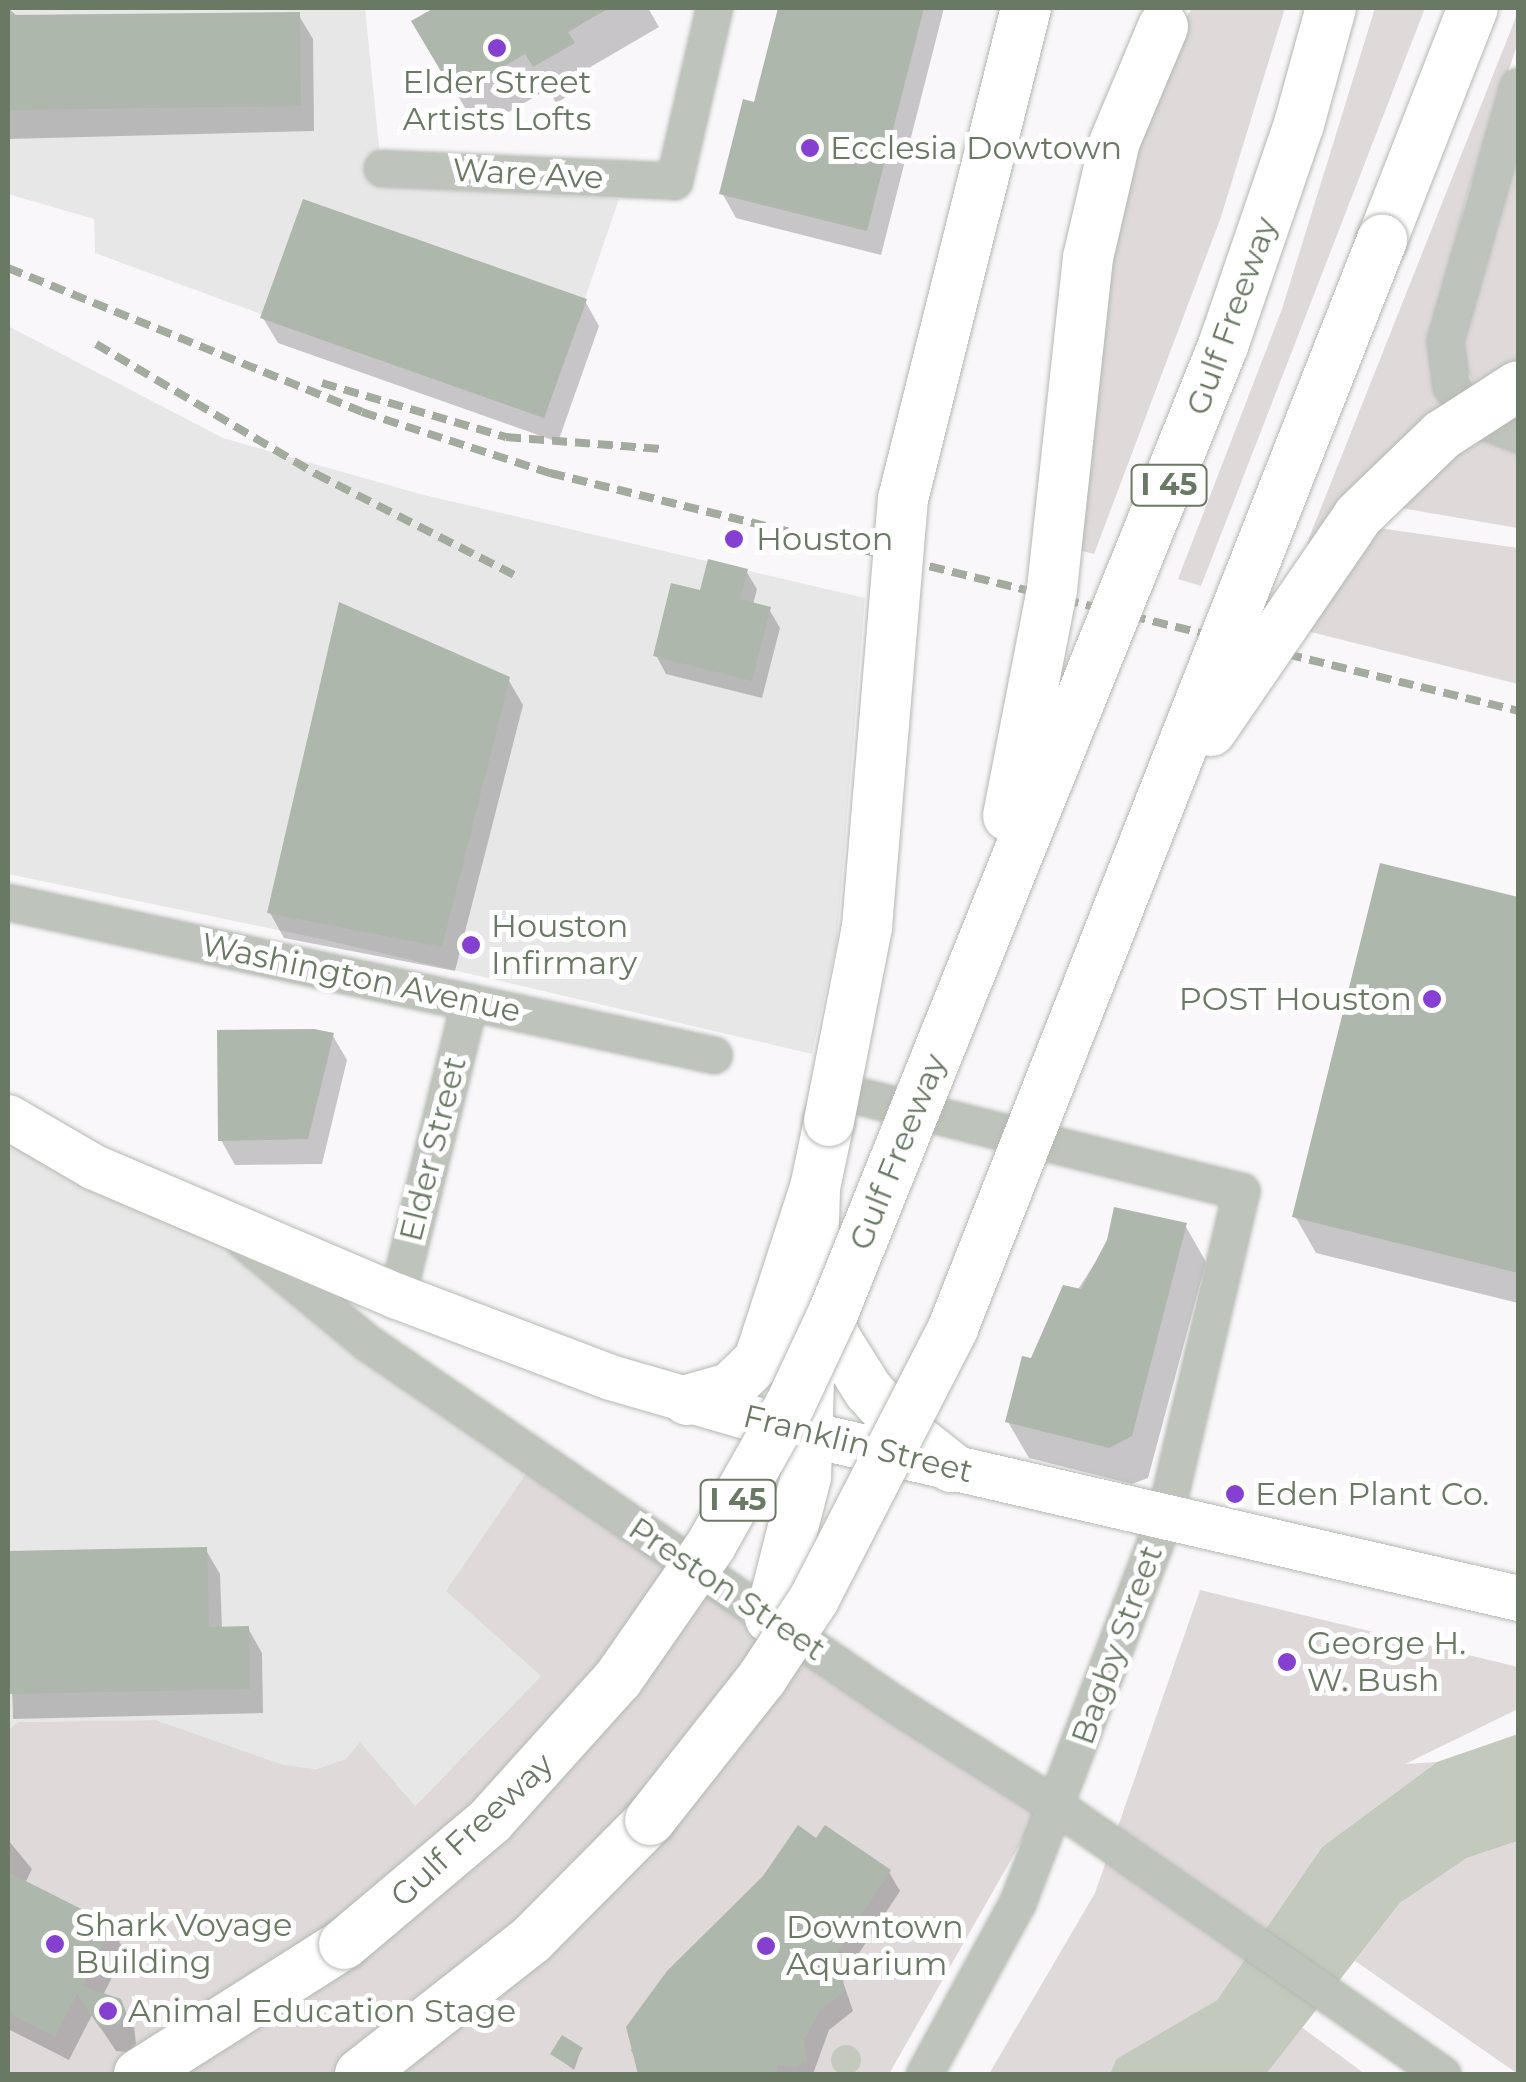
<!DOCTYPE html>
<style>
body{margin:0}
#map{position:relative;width:1526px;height:2082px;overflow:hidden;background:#f9f7f9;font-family:Montserrat,sans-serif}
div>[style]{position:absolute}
.built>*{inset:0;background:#e8e7e7}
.green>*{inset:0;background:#dfd9da}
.water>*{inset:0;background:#c3cabd}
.round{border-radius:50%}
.shadow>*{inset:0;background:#0003}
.building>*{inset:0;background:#aeb7ab}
.roads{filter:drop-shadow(0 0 2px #b3b9b1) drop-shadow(0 0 2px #b3b9b1)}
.minor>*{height:35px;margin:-17.5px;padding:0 17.5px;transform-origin:17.5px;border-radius:17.5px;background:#bec4bc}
.major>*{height:45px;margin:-22.5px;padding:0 22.5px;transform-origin:22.5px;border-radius:22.5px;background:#fff}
.highway>*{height:50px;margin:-25px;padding:0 25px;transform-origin:25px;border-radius:25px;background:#fff}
.rail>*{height:8px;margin-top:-4px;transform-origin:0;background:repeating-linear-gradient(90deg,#a3ab9f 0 15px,transparent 0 23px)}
.bridges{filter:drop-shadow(0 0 2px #b3b8b1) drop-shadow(0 0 2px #b3b8b1)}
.highway-bridge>*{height:50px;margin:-25px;padding:0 25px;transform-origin:25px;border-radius:25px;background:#fff}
.dots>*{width:28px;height:28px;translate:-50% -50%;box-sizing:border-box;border:5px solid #fff;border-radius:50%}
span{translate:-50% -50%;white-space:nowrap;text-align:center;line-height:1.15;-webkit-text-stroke:10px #fff;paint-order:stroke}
.shield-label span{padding:2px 8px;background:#fff;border:2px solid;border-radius:8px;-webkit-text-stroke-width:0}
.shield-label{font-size:30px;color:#697963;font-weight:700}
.poi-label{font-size:32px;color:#697963}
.left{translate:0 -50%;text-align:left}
.right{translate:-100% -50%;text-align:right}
.street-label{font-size:32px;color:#697963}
.frame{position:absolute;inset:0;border:10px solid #697963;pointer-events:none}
</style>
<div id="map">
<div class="built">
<i style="clip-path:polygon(8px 8px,365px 8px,383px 186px,619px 199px,544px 418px,95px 253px,94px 219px,8px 194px)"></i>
<i style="clip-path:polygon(8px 326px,223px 438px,420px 494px,865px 598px,837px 940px,812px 1054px,326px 940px,8px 874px)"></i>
<i style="clip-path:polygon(8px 1133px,207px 1234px,532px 1465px,541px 1676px,414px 1807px,346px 1759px,318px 1769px,284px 1765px,156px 1720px,18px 1722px,8px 1730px)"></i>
</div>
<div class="green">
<i style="clip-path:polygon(1192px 8px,1285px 8px,1221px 217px,1094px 554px,1071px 548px,1103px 257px,1162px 58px)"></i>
<i style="clip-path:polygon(1375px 8px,1425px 8px,1201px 586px,1178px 579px,1282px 309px)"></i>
<i style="clip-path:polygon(1518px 12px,1518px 42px,1466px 199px,1430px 346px,1446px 412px,1316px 548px,1307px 543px)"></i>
<i style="clip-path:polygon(1518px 134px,1518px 369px,1476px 388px,1462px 360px,1461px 336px)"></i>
<i style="clip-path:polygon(1472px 434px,1518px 451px,1518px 528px,1389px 506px)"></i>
<i style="clip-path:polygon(1372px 527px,1518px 548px,1518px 684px,1299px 629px)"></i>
<i style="clip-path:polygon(532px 1465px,1040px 1809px,889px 2074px,8px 2074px,8px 1730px,18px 1722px,156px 1720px,284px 1765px,317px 1769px,346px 1759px,360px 1742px,415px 1806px,541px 1676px,446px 1591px)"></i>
<i style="clip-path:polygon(1200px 1590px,1518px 1667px,1518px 1709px,1405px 1764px,1437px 1762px,1322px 1847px,1217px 2000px,1116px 2059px,1110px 2074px,989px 2074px,1095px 1893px)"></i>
<i style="clip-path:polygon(1518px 1841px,1518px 2074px,1355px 1961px,1400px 1903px,1467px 1858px)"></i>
<i style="clip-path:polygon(1300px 2026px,1365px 2074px,1266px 2074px)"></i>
</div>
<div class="water">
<i style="clip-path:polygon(1518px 1734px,1518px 1841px,1467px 1858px,1400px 1903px,1266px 2074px,1110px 2074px,1116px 2059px,1217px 2000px,1322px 1847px,1437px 1762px)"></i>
<i class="round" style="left:831px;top:2045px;width:30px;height:30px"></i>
</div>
<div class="shadow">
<i style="clip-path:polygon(8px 8px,18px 17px,298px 14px,313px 39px,314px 131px,8px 139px)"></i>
<i style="clip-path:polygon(439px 8px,648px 8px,659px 27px,587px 69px,594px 81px,556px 103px,548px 89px,478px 130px,415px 22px)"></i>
<i style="clip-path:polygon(781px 8px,944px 8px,881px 255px,736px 218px,722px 193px,756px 105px)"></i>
<i style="clip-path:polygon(585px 301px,599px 326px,558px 442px,278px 343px,263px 318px)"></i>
<i style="clip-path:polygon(746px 571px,757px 589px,753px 605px,769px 609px,780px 628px,762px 698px,666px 674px,656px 655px,702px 594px)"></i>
<i style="clip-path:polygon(508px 679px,523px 705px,455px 971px,284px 938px,270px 913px)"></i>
<i style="clip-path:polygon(1382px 866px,1518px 899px,1518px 1303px,1316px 1253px,1295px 1216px)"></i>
<i style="clip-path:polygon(333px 1036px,347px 1060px,322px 1164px,235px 1165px,221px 1140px)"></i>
<i style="clip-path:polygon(1185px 1225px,1206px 1262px,1148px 1478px,1132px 1484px,1029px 1458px,1008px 1422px,1032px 1361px,1109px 1241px)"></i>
<i style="clip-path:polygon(206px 1550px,220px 1574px,222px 1629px,248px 1628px,262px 1653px,263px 1713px,13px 1719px,8px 1554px)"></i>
<i style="clip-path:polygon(8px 1840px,32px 1869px,25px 1883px,111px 1927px,125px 1952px,103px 1995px,119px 2001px,134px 2026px,136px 2044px,128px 2052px,116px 2051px,92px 2015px,69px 2060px,8px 2029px)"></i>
<i style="clip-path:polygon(817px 1842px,889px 1872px,900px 1891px,842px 1979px,853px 2011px,829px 2030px,813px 2074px,643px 2074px,631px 2050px)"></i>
<i style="clip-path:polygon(581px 2050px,574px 2070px,553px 2054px)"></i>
</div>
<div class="building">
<i style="clip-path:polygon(434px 8px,609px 8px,568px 32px,575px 43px,533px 67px,525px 54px,455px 95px,411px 21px)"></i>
<i style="clip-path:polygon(778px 8px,924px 8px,867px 231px,719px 194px,743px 99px,754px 102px)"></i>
<i style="clip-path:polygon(300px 12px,301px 106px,8px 110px,8px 15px)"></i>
<i style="clip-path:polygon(303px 199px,587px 299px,544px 418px,260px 318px)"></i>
<i style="clip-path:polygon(708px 559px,748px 569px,740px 599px,771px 607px,752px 681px,653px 656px,671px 583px,700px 590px)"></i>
<i style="clip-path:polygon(339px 602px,510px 677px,442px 947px,267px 913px)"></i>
<i style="clip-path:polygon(1380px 863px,1518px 897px,1518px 1273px,1292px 1217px)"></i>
<i style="clip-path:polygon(314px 1029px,334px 1033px,308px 1139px,218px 1141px,217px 1030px)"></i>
<i style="clip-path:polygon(1114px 1207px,1187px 1223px,1132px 1436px,1109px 1448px,1005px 1422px,1022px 1356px,1031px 1358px,1063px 1285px,1081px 1289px,1107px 1240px)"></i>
<i style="clip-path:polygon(207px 1547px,209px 1627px,249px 1626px,250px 1689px,8px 1694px,8px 1551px)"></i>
<i style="clip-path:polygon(798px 1825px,816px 1838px,825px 1825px,891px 1870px,829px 1965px,843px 1975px,844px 1992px,820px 2011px,804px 2040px,807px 2061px,796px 2068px,778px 2065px,776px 2074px,638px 2074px,626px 2027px,667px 1971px,763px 1876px)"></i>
<i style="clip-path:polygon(8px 1872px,113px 1925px,82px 1986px,121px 1999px,126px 2012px,120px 2024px,100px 2028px,77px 1994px,55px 2037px,8px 2013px)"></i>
<i style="clip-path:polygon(562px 2035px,583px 2048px,571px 2067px,550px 2054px)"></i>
</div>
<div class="roads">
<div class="minor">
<i style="left:1518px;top:86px;width:265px;rotate:106deg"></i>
<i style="left:1445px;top:341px;width:45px;rotate:82.4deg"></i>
<i style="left:1451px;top:386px;width:15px;rotate:53deg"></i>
<i style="left:1460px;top:398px;width:35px;rotate:41deg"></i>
<i style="left:1486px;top:421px;width:35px;rotate:22deg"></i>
<i style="left:382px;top:168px;width:292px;rotate:2.5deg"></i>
<i style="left:674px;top:181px;width:178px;rotate:-77deg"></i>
<i style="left:8px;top:902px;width:722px;rotate:12.23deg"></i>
<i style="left:859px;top:1096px;width:394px;rotate:14deg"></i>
<i style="left:1241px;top:1191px;width:334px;rotate:103.2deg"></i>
<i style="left:1165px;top:1516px;width:414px;rotate:110.9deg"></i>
<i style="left:1017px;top:1903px;width:195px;rotate:118.5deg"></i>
<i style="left:243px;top:1240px;width:162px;rotate:39.5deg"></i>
<i style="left:368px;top:1343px;width:642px;rotate:34.41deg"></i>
<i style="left:898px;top:1706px;width:189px;rotate:32.3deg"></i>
<i style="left:1058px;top:1807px;width:468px;rotate:34.8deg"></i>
<i style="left:397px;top:1296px;width:303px;rotate:-76.2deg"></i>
</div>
<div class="major">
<i style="left:8px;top:1117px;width:99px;rotate:30.2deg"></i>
<i style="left:94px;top:1167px;width:329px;rotate:23.1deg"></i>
<i style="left:397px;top:1296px;width:228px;rotate:20.8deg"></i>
<i style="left:610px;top:1377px;width:202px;rotate:16.1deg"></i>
<i style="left:804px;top:1433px;width:733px;rotate:13.01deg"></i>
</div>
<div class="highway">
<i style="left:1382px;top:240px;width:249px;rotate:-68.6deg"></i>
<i style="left:817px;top:1286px;width:56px;rotate:70.3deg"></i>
<i style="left:836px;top:1339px;width:60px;rotate:57.9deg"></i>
<i style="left:868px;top:1390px;width:54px;rotate:48deg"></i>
<i style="left:904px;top:1430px;width:60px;rotate:38.2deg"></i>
<i style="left:687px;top:1400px;width:45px;rotate:-15.6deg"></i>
<i style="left:730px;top:1388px;width:40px;rotate:-44deg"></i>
<i style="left:759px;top:1360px;width:181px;rotate:-72deg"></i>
<i style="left:815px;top:1188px;width:68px;rotate:-78.2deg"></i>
<i style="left:770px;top:1618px;width:146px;rotate:-75.7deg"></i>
<i style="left:806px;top:1477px;width:289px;rotate:-88.2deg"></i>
<i style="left:139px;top:2074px;width:243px;rotate:-32.4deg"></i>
<i style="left:360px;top:2074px;width:219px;rotate:-38.1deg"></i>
<i style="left:532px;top:1939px;width:168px;rotate:-45.2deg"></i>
</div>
</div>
<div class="rail">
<i style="left:8px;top:268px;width:382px;rotate:22.1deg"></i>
<i style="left:362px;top:412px;width:198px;rotate:18deg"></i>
<i style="left:550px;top:473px;width:997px;rotate:13.81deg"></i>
<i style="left:96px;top:344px;width:256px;rotate:30.6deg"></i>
<i style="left:316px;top:474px;width:229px;rotate:27deg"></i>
<i style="left:322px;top:383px;width:192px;rotate:16.4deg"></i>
<i style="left:506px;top:437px;width:156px;rotate:4.4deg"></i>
</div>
<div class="bridges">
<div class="highway-bridge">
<i style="left:1211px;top:731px;width:260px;rotate:-55.6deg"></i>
<i style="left:1358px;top:516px;width:117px;rotate:-44deg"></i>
<i style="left:1442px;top:435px;width:90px;rotate:-32.8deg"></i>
<i style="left:1008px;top:816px;width:231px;rotate:-79deg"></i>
<i style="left:1052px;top:589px;width:333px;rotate:-83.8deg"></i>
<i style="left:1088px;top:258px;width:120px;rotate:-77deg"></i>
<i style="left:1115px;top:141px;width:124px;rotate:-67.2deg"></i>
<i style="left:829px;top:1121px;width:198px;rotate:-78.9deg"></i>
<i style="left:867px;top:927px;width:430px;rotate:-85.2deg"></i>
<i style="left:903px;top:499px;width:506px;rotate:-75.94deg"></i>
<i style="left:650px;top:1820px;width:181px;rotate:-51.7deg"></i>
<i style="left:762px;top:1678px;width:95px;rotate:-56.6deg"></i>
<i style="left:814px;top:1599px;width:305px;rotate:-62.8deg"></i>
<i style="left:953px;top:1328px;width:1170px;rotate:-68.48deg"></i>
<i style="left:344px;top:1944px;width:191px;rotate:-40.1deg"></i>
<i style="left:490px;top:1821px;width:191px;rotate:-48deg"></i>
<i style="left:618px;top:1679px;width:163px;rotate:-55.2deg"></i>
<i style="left:711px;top:1545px;width:161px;rotate:-60.6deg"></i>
<i style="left:790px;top:1405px;width:104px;rotate:-64.9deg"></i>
<i style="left:834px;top:1311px;width:1040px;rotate:-68.05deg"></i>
<i style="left:1223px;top:346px;width:235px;rotate:-71.1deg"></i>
<i style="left:1299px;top:124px;width:120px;rotate:-74.6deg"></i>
</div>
</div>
<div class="dots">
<i style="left:497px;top:48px;background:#8640d1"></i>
<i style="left:810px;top:148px;background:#8640d1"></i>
<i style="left:734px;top:539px;background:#8640d1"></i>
<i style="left:471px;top:945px;background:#8640d1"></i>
<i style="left:1432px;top:999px;background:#8640d1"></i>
<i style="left:1235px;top:1494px;background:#8640d1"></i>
<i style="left:1287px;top:1662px;background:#8640d1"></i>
<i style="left:55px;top:1944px;background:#8640d1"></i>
<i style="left:766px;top:1946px;background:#8640d1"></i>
<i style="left:108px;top:2011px;background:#8640d1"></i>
</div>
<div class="shield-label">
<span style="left:1169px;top:485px">I 45</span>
<span style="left:738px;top:1500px">I 45</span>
</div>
<div class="poi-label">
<span style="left:497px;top:101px">Elder Street<br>Artists Lofts</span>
<span class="left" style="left:830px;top:148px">Ecclesia Dowtown</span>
<span class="left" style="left:756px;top:539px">Houston</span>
<span class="left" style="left:491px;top:945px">Houston<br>Infirmary</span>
<span class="right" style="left:1412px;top:999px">POST Houston</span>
<span class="left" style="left:1255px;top:1494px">Eden Plant Co.</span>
<span class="left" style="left:1307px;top:1662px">George H.<br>W. Bush</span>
<span class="left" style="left:75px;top:1944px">Shark Voyage<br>Building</span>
<span class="left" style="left:786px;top:1946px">Downtown<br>Aquarium</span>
<span class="left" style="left:128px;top:2011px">Animal Education Stage</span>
</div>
<div class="street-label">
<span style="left:528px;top:174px;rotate:3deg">Ware Ave</span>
<span style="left:1232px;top:316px;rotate:-70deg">Gulf Freeway</span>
<span style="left:361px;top:978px;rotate:12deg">Washington Avenue</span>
<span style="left:433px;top:1149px;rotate:-76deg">Elder Street</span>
<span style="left:898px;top:1152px;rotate:-68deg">Gulf Freeway</span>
<span style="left:858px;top:1444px;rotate:14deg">Franklin Street</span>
<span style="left:727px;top:1589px;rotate:34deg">Preston Street</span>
<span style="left:1117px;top:1645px;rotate:-70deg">Bagby Street</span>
<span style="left:472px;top:1830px;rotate:-43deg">Gulf Freeway</span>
</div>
<div class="frame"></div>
</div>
